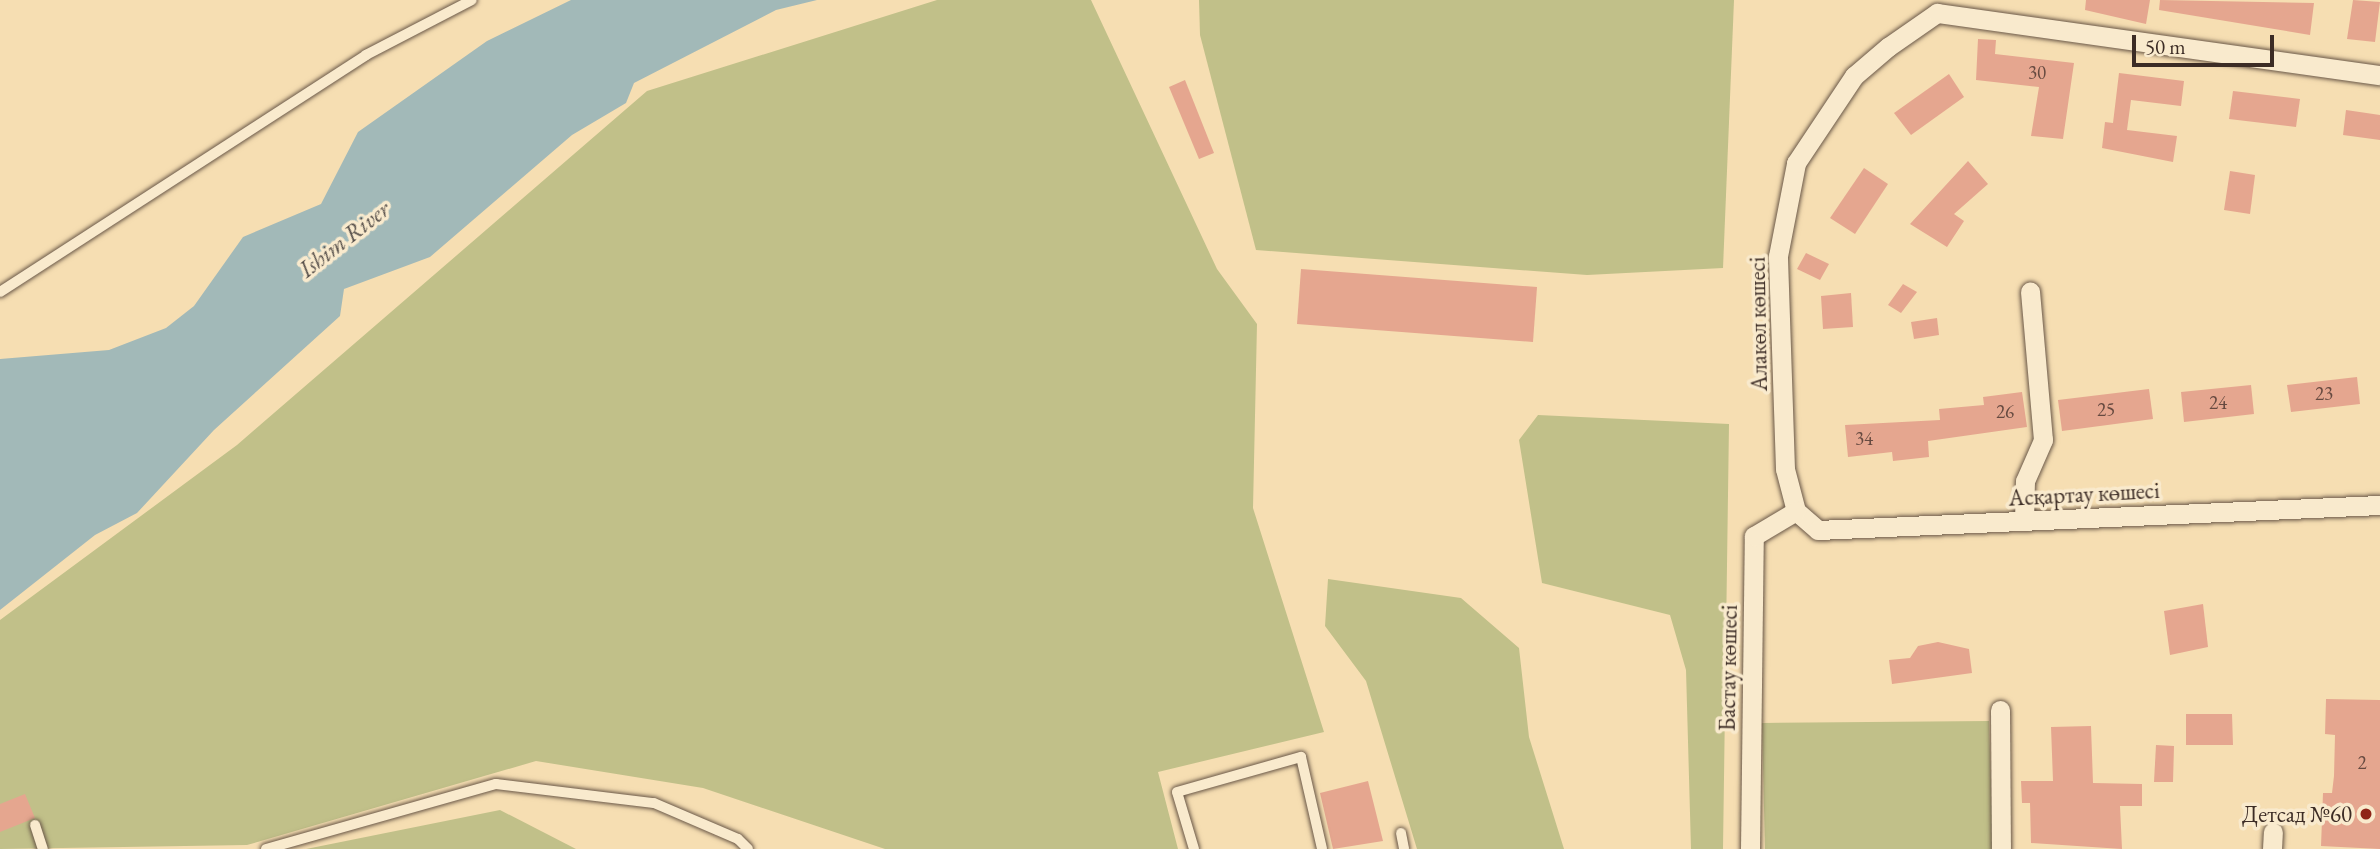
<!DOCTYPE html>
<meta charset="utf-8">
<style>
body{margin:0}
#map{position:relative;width:2380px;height:849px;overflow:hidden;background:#f6deb2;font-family:"EB Garamond",serif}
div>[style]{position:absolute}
.green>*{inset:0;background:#c1c089}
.water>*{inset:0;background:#a2b9b8}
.building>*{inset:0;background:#e5a68f}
.roads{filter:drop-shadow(0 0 2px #6a5848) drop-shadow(0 0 2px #6a5848)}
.service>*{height:10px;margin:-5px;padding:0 5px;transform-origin:5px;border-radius:5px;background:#f9eacd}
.minor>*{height:19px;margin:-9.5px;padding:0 9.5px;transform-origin:9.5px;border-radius:9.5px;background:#f9eacd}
.dots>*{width:19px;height:19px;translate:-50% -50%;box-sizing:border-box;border:4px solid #f9eacd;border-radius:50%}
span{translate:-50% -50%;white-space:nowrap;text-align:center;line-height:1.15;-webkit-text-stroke:7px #f9eacd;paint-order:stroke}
.number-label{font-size:19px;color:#664a40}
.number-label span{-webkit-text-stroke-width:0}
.street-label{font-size:23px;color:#3c2c25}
.poi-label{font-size:23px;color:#3c2c25}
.right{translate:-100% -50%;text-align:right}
.water-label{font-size:24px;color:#564f4a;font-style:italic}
.scale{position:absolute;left:2132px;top:35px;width:142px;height:32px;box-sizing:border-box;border:4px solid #3c2c25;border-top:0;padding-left:9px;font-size:21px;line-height:24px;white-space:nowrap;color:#3c2c25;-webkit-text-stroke:5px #f9eacd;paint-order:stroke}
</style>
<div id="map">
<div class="green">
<i style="clip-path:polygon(937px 0,1091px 0,1217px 269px,1257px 324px,1253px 508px,1324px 732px,1158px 772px,1178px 849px,885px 849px,703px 788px,536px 761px,247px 845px,0 849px,0 620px,237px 445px,647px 91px)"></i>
<i style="clip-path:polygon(1199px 0,1734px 0,1723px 268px,1587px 275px,1256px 250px,1200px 35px)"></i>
<i style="clip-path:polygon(1538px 415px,1729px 424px,1723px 849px,1691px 849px,1686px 670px,1670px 615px,1542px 583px,1519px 440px)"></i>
<i style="clip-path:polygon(1328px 579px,1461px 598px,1519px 648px,1529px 737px,1564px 849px,1417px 849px,1366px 681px,1325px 626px)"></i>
<i style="clip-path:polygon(1989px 721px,1993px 849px,1765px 849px,1762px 723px)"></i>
<i style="clip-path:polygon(500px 810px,576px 849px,306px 849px)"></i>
</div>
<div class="water">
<i style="clip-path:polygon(571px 0,817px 0,776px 10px,634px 83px,626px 103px,572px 135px,430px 257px,344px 289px,340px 316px,214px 430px,137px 513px,95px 535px,0 610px,0 359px,109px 350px,166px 328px,194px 306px,243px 237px,321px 204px,358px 132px,487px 41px)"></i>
</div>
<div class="building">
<i style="clip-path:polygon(2086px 0,2150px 0,2146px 24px,2085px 10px)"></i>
<i style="clip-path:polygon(2160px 0,2314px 3px,2310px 35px,2159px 10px)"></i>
<i style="clip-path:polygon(2353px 0,2380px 2px,2375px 42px,2347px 39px)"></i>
<i style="clip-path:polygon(1978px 39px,1996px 40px,1995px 54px,2074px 63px,2063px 139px,2031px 136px,2039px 87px,1976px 80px)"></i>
<i style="clip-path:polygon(2119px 73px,2184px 81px,2181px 106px,2131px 100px,2127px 130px,2177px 136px,2173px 162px,2102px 148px,2105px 122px,2113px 123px)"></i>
<i style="clip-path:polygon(1949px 74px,1964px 97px,1911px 135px,1894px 113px)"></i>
<i style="clip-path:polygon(1185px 80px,1214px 153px,1199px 159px,1169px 87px)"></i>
<i style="clip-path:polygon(2233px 91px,2300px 99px,2296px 127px,2229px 119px)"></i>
<i style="clip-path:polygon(2346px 110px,2380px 115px,2380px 140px,2343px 135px)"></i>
<i style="clip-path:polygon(1968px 161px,1988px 184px,1954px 214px,1964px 221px,1947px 247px,1910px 224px)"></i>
<i style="clip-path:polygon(1864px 168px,1888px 184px,1855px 234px,1830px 218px)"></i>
<i style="clip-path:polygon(2230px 171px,2255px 175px,2250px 214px,2224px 210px)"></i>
<i style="clip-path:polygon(1806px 253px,1829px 264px,1820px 280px,1797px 269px)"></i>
<i style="clip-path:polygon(1301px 269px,1537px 287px,1533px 342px,1297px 324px)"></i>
<i style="clip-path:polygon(1903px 284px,1917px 292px,1901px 313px,1888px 305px)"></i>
<i style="clip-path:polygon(1851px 293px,1853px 327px,1823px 329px,1821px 296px)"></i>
<i style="clip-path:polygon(1937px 318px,1939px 335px,1914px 339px,1911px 322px)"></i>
<i style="clip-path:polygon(2357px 377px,2360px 404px,2291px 412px,2287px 385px)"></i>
<i style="clip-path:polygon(2251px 385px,2254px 414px,2184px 422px,2181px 392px)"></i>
<i style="clip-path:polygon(2149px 389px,2153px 419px,2062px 431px,2058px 400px)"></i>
<i style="clip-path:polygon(2022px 392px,2027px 427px,1928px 441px,1929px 457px,1893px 461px,1892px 452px,1848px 457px,1845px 425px,1940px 420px,1939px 409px,1984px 405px,1983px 397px)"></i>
<i style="clip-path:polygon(2203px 604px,2208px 647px,2170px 655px,2164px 611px)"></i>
<i style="clip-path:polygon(1938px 642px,1969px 649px,1972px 673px,1892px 684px,1889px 660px,1910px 658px,1918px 646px)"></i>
<i style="clip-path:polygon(2326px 699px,2380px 700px,2380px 849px,2321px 846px,2323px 793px,2332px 793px,2334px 776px,2335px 735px,2325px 734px)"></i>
<i style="clip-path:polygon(2186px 714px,2232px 714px,2233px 745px,2186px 745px)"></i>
<i style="clip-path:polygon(2091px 726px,2093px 783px,2142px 784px,2142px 806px,2120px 806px,2122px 849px,2031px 843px,2030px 803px,2022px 803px,2021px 781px,2053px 781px,2051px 727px)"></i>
<i style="clip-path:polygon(2156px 745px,2174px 746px,2173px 782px,2154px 782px)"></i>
<i style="clip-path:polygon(1368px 781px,1383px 841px,1333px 849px,1320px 793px)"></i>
<i style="clip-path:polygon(25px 794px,35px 818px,0 832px,0 804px)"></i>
</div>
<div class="roads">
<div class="service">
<i style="left:0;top:292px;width:436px;rotate:-32.9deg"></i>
<i style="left:366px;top:55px;width:119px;rotate:-27.4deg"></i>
<i style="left:35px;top:825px;width:25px;rotate:72deg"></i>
<i style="left:1401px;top:833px;width:16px;rotate:79deg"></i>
<i style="left:266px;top:849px;width:239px;rotate:-15.8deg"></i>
<i style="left:496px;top:784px;width:159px;rotate:6.9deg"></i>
<i style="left:654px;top:803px;width:91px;rotate:23.2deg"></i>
<i style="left:738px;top:839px;width:14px;rotate:45deg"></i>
<i style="left:1194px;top:849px;width:59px;rotate:-106.6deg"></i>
<i style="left:1177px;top:792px;width:129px;rotate:-15.8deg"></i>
<i style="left:1301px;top:757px;width:94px;rotate:77.1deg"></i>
</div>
<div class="minor">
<i style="left:1796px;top:511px;width:43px;rotate:-104.7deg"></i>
<i style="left:1785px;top:469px;width:213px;rotate:-91.9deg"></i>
<i style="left:1778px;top:256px;width:95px;rotate:-79deg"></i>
<i style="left:1796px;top:163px;width:105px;rotate:-56.3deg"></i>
<i style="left:1854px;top:76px;width:45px;rotate:-40.5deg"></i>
<i style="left:1888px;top:47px;width:60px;rotate:-34.8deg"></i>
<i style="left:1937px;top:13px;width:447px;rotate:8deg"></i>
<i style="left:1796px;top:511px;width:29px;rotate:41deg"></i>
<i style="left:1818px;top:530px;width:563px;rotate:-2.55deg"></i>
<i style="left:2024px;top:521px;width:40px;rotate:-88.6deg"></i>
<i style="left:2025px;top:481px;width:45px;rotate:-66.3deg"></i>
<i style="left:2043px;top:440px;width:149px;rotate:-95deg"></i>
<i style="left:2000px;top:710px;width:139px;rotate:89.6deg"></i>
<i style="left:1750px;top:849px;width:313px;rotate:-89.3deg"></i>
<i style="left:1754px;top:536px;width:49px;rotate:-30.8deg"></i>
<i style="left:2272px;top:849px;width:17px;rotate:-87deg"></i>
</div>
</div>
<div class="dots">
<i style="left:2366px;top:814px;background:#8f2418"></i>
</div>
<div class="number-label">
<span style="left:2037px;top:73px">30</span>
<span style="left:2324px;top:394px">23</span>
<span style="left:2218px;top:403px">24</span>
<span style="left:2106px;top:410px">25</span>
<span style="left:2005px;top:412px">26</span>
<span style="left:1864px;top:439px">34</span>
<span style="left:2362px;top:763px">2</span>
</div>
<div class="street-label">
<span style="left:1758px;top:324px;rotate:-91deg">Алакөл көшесі</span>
<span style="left:2084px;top:494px;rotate:-3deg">Асқартау көшесі</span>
<span style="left:1728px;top:668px;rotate:-89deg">Бастау көшесі</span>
</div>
<div class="poi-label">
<span class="right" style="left:2352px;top:814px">Детсад №60</span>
</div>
<div class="water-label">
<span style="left:344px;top:239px;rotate:-38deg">Ishim River</span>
</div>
<div class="scale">50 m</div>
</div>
